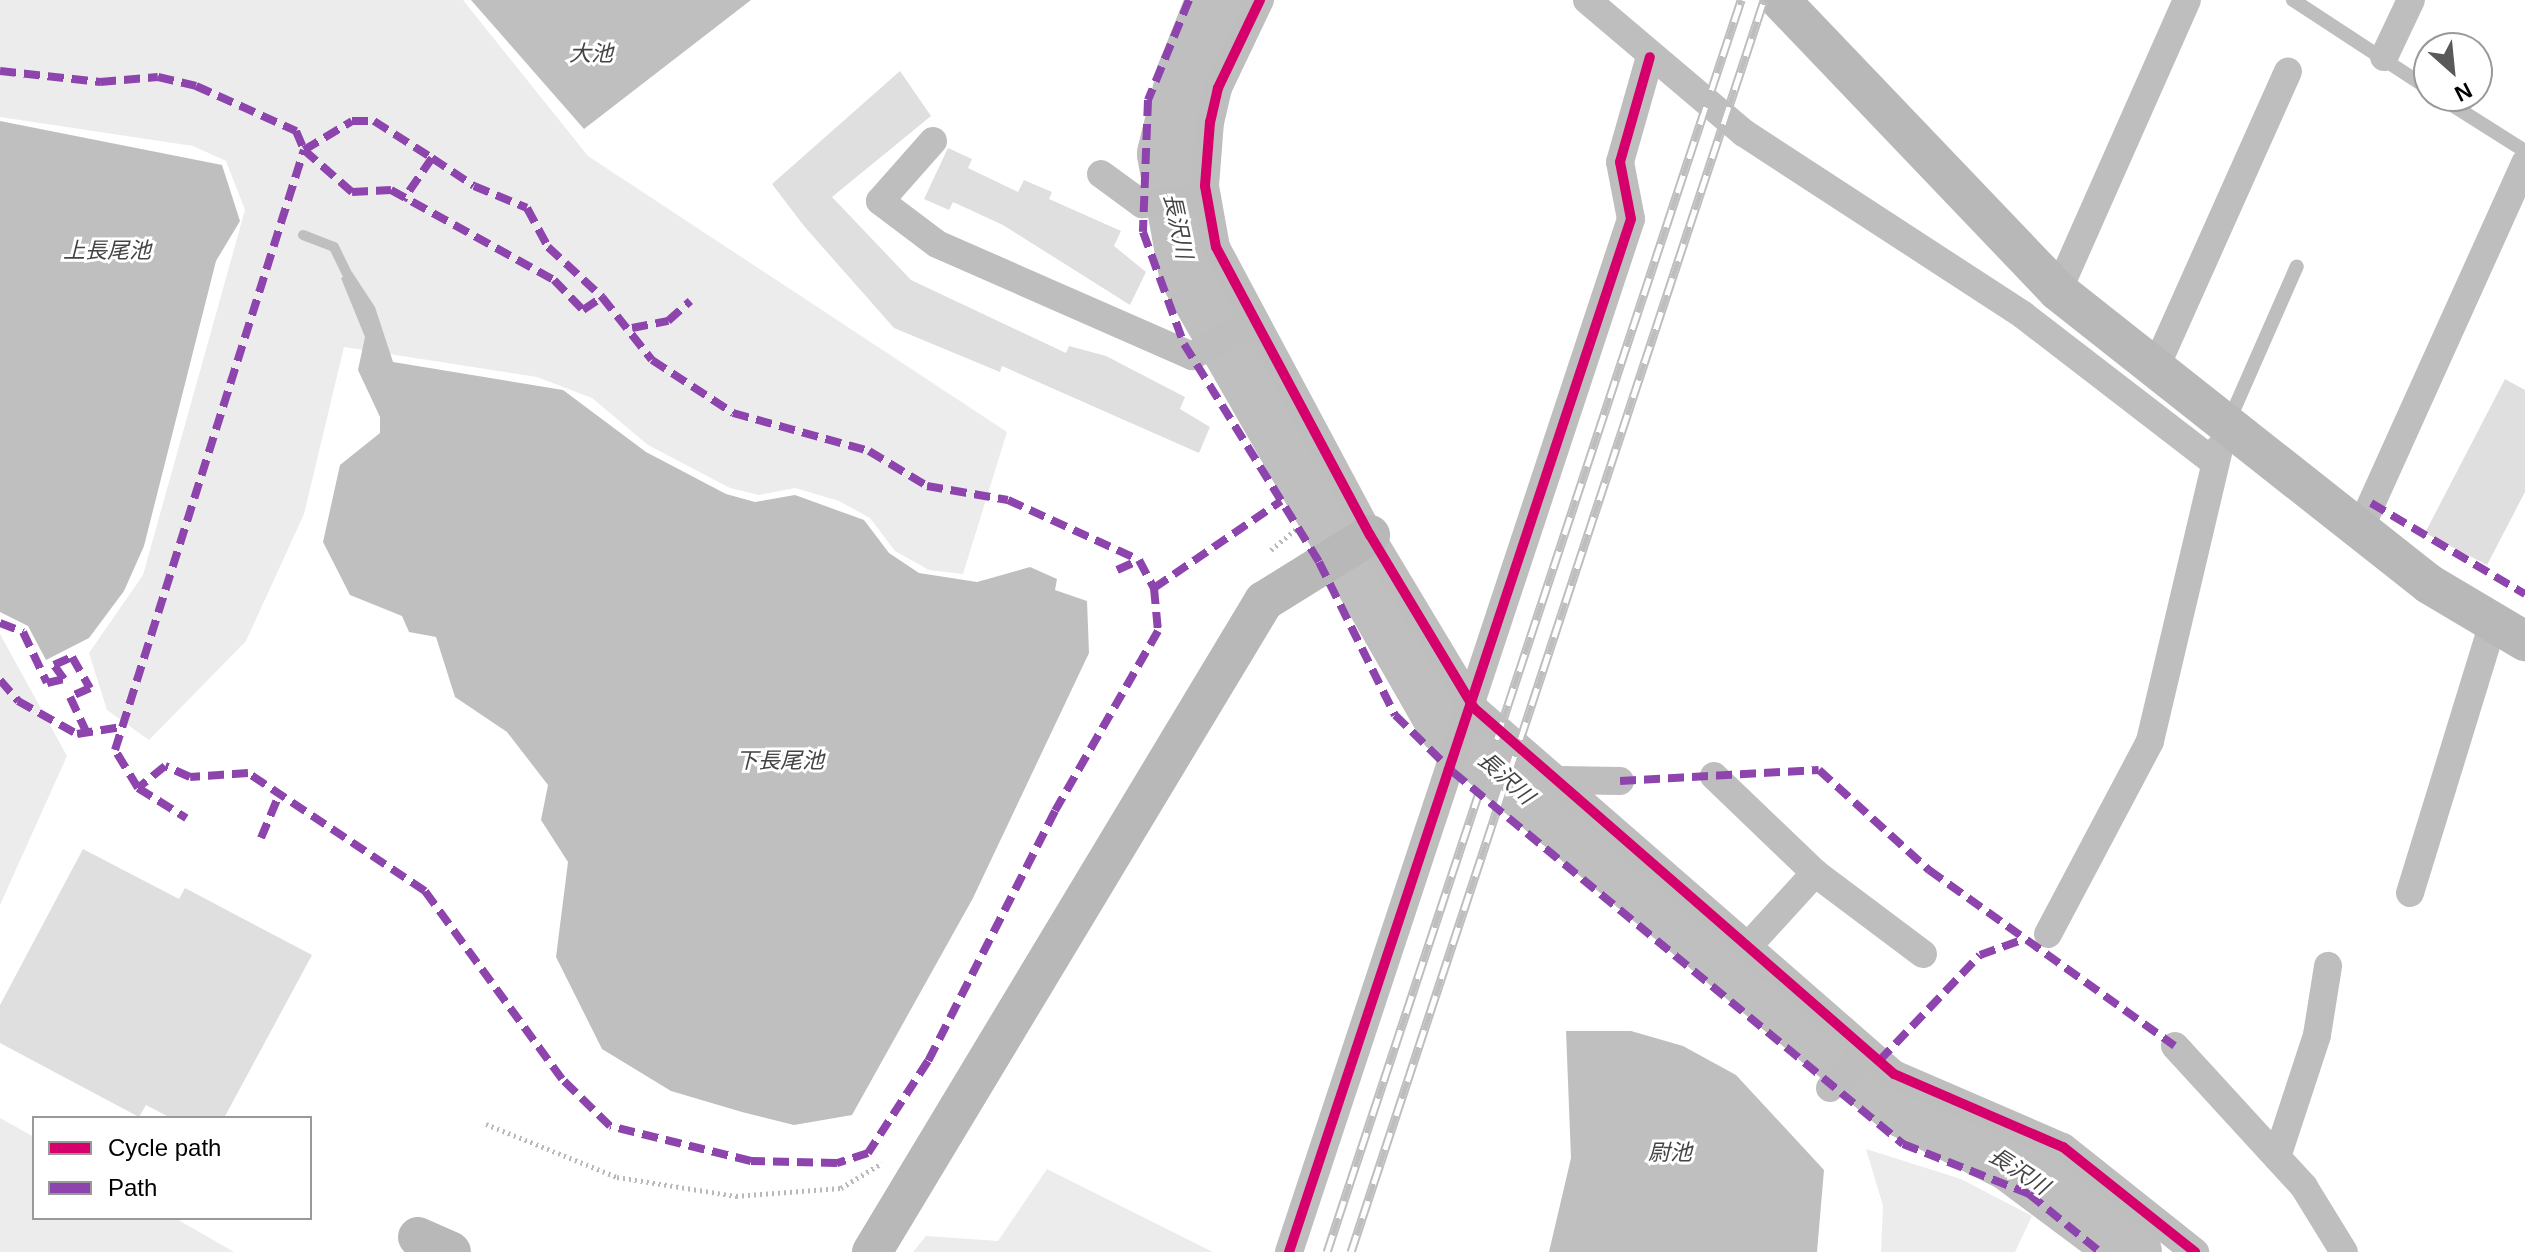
<!DOCTYPE html>
<meta charset="utf-8">
<style>
body{margin:0}
#map{position:relative;width:2525px;height:1252px;overflow:hidden;background:#fff;font-family:Arial,"Noto Sans JP",sans-serif}
div>[style]{position:absolute}
.green>*{inset:0;background:#ececec}
.water>*{inset:0;background:#bfbfbf}
.stream>*{height:10px;margin:-5px;padding:0 5px;transform-origin:5px;border-radius:5px;background:#bfbfbf}
.river>*{height:60px;margin:-30px;padding:0 30px;transform-origin:30px;border-radius:30px;background:#bfbfbf}
.building>*{inset:0;background:#dfdfdf}
.path>*{height:5px;margin-top:-2.5px;transform-origin:0;background:repeating-linear-gradient(90deg,#b9b9b9 0 2px,transparent 0 6px)}
.lane>*{height:14px;margin:-7px;padding:0 7px;transform-origin:7px;border-radius:7px;background:#bebebe}
.street>*{height:28px;margin:-14px;padding:0 14px;transform-origin:14px;border-radius:14px;background:#bebebe}
.secondary>*{height:40px;margin:-20px;padding:0 20px;transform-origin:20px;border-radius:20px;background:#b8b8b8}
.rail>*{height:9px;margin-top:-4.5px;transform-origin:0;background:repeating-linear-gradient(90deg,#fff 0 18px,#bebebe 0 36px);box-sizing:border-box;border-block:2px solid #bebebe}
.quiet>*{height:8px;margin-top:-4px;transform-origin:0;background:repeating-linear-gradient(90deg,#8e44ad 0 16px,transparent 0 24px)}
.cycleway>*{height:10px;margin:-5px;padding:0 5px;transform-origin:5px;border-radius:5px;background:#d6006c}
span{translate:-50% -50%;white-space:nowrap;text-align:center;line-height:1.15;-webkit-text-stroke:6px #fff;paint-order:stroke}
.water-label{font-size:22px;color:#444;font-style:italic}
.legend{position:absolute;left:32px;top:1116px;width:280px;height:104px;box-sizing:border-box;background:#fff;border:2px solid #999;margin:0;padding:10px 14px;list-style:none;font-size:24px;color:#000}
.legend li{display:flex;align-items:center;gap:16px;height:40px}
.legend b{width:40px;border:2px solid #999}
.north{position:absolute;left:2413px;top:32px;width:80px;height:80px;box-sizing:border-box;background:#fff;border:2px solid #999;border-radius:50%;rotate:153deg;font-size:22px;font-weight:700;line-height:32px;text-align:center;color:#000}
.north::after{content:'';display:block;margin:auto;width:28px;height:36px;background:#595959;clip-path:polygon(50% 0,100% 100%,50% 72%,0 100%)}
</style>
<div id="map">
<div class="green">
<i style="clip-path:polygon(0 0,463px 0,588px 156px,1007px 432px,963px 574px,929px 570px,895px 551px,870px 518px,839px 501px,795px 488px,759px 495px,730px 488px,648px 445px,592px 398px,537px 377px,344px 347px,304px 514px,246px 641px,149px 740px,107px 710px,89px 653px,143px 575px,245px 210px,226px 161px,193px 146px,0 117px)"></i>
<i style="clip-path:polygon(0 634px,67px 756px,0 905px)"></i>
<i style="clip-path:polygon(0 1118px,34px 1137px,34px 1218px,175px 1218px,234px 1252px,0 1252px)"></i>
<i style="clip-path:polygon(1866px 1149px,1961px 1179px,2032px 1216px,2015px 1252px,1881px 1252px,1883px 1206px)"></i>
<i style="clip-path:polygon(1047px 1169px,1213px 1252px,913px 1252px,926px 1236px,998px 1241px)"></i>
</div>
<div class="water">
<i style="clip-path:polygon(471px 0,751px 0,584px 129px)"></i>
<i style="clip-path:polygon(0 121px,222px 165px,240px 221px,216px 261px,144px 546px,124px 591px,89px 638px,46px 660px,28px 626px,0 612px)"></i>
<i style="clip-path:polygon(352px 272px,375px 307px,393px 362px,563px 390px,646px 452px,726px 494px,755px 502px,795px 495px,864px 520px,889px 553px,919px 573px,977px 582px,1030px 567px,1057px 579px,1055px 590px,1087px 601px,1089px 653px,973px 898px,852px 1115px,794px 1125px,742px 1112px,671px 1091px,602px 1049px,556px 957px,568px 862px,541px 820px,548px 785px,507px 732px,455px 697px,436px 637px,409px 632px,402px 616px,350px 595px,323px 542px,340px 465px,380px 433px,380px 417px,358px 370px,365px 337px,341px 278px)"></i>
<i style="clip-path:polygon(1566px 1031px,1631px 1031px,1683px 1046px,1736px 1075px,1824px 1170px,1817px 1252px,1549px 1252px,1571px 1158px)"></i>
</div>
<div class="stream">
<i style="left:303px;top:235px;width:33px;rotate:21deg"></i>
<i style="left:334px;top:247px;width:30px;rotate:64deg"></i>
</div>
<div class="river">
<i style="left:1216px;top:0;width:79px;rotate:111.7deg"></i>
<i style="left:1187px;top:73px;width:83px;rotate:103.9deg"></i>
<i style="left:1167px;top:154px;width:122px;rotate:79.6deg"></i>
<i style="left:1189px;top:274px;width:521px;rotate:60.19deg"></i>
<i style="left:1448px;top:726px;width:593px;rotate:40deg"></i>
<i style="left:1902px;top:1107px;width:121px;rotate:26.6deg"></i>
<i style="left:2010px;top:1161px;width:152px;rotate:36.7deg"></i>
</div>
<div class="building">
<i style="clip-path:polygon(900px 71px,931px 116px,832px 197px,911px 280px,1066px 353px,1069px 346px,1106px 356px,1185px 397px,1180px 409px,1210px 427px,1199px 453px,1002px 366px,1000px 372px,894px 328px,804px 226px,772px 184px)"></i>
<i style="clip-path:polygon(948px 148px,972px 159px,968px 168px,1018px 192px,1024px 180px,1052px 192px,1049px 199px,1121px 231px,1114px 246px,1146px 272px,1130px 305px,1003px 225px,953px 202px,949px 210px,924px 199px)"></i>
<i style="clip-path:polygon(2505px 379px,2525px 390px,2525px 492px,2487px 565px,2425px 533px)"></i>
<i style="clip-path:polygon(83px 849px,179px 899px,185px 888px,312px 955px,224px 1118px,171px 1118px,146px 1105px,139px 1117px,0 1043px,0 1005px)"></i>
</div>
<div class="path">
<i style="left:1271px;top:550px;width:35px;rotate:-40deg"></i>
<i style="left:486px;top:1124px;width:141px;rotate:22deg"></i>
<i style="left:617px;top:1177px;width:121px;rotate:9.1deg"></i>
<i style="left:736px;top:1196px;width:105px;rotate:-4.4deg"></i>
<i style="left:841px;top:1188px;width:48px;rotate:-31.4deg"></i>
</div>
<div class="lane">
<i style="left:2293px;top:0;width:163px;rotate:33.2deg"></i>
<i style="left:2438px;top:96px;width:103px;rotate:32.3deg"></i>
<i style="left:2228px;top:423px;width:171px;rotate:-66.3deg"></i>
</div>
<div class="street">
<i style="left:1260px;top:0;width:98px;rotate:115.5deg"></i>
<i style="left:1218px;top:88px;width:35px;rotate:103deg"></i>
<i style="left:1210px;top:122px;width:64px;rotate:94.5deg"></i>
<i style="left:1205px;top:186px;width:62px;rotate:79.8deg"></i>
<i style="left:1216px;top:247px;width:327px;rotate:61.9deg"></i>
<i style="left:1370px;top:535px;width:202px;rotate:59deg"></i>
<i style="left:1474px;top:708px;width:557px;rotate:41.07deg"></i>
<i style="left:1894px;top:1074px;width:184px;rotate:23.4deg"></i>
<i style="left:2063px;top:1147px;width:169px;rotate:38.5deg"></i>
<i style="left:1587px;top:0;width:206px;rotate:40.3deg"></i>
<i style="left:1744px;top:133px;width:333px;rotate:33.1deg"></i>
<i style="left:2023px;top:315px;width:242px;rotate:37.6deg"></i>
<i style="left:2384px;top:57px;width:63px;rotate:-64.7deg"></i>
<i style="left:933px;top:141px;width:80px;rotate:131.5deg"></i>
<i style="left:880px;top:201px;width:71px;rotate:37deg"></i>
<i style="left:937px;top:244px;width:279px;rotate:23.7deg"></i>
<i style="left:1192px;top:356px;width:70px;rotate:-29.8deg"></i>
<i style="left:1101px;top:174px;width:51px;rotate:36.2deg"></i>
<i style="left:1142px;top:204px;width:65px;rotate:-3.5deg"></i>
<i style="left:2058px;top:291px;width:318px;rotate:-66.1deg"></i>
<i style="left:2154px;top:371px;width:328px;rotate:-65.9deg"></i>
<i style="left:2359px;top:531px;width:404px;rotate:-65.7deg"></i>
<i style="left:1714px;top:776px;width:140px;rotate:43.8deg"></i>
<i style="left:1560px;top:780px;width:60px;rotate:1deg"></i>
<i style="left:2410px;top:893px;width:282px;rotate:-72.9deg"></i>
<i style="left:2048px;top:934px;width:218px;rotate:-62.1deg"></i>
<i style="left:2150px;top:741px;width:301px;rotate:-76.7deg"></i>
<i style="left:1751px;top:943px;width:95px;rotate:-47.6deg"></i>
<i style="left:1815px;top:873px;width:135px;rotate:36.9deg"></i>
<i style="left:2175px;top:1046px;width:191px;rotate:47.5deg"></i>
<i style="left:2304px;top:1187px;width:76px;rotate:58.4deg"></i>
<i style="left:1830px;top:1088px;width:52px;rotate:-45.8deg"></i>
<i style="left:2277px;top:1157px;width:128px;rotate:-71.8deg"></i>
<i style="left:2317px;top:1035px;width:70px;rotate:-80.9deg"></i>
<i style="left:1289px;top:1252px;width:1088px;rotate:-71.68deg"></i>
<i style="left:1631px;top:219px;width:58px;rotate:-100.9deg"></i>
<i style="left:1620px;top:162px;width:109px;rotate:-74.1deg"></i>
</div>
<div class="secondary">
<i style="left:1780px;top:0;width:402px;rotate:46.3deg"></i>
<i style="left:2058px;top:291px;width:473px;rotate:38.3deg"></i>
<i style="left:2429px;top:584px;width:112px;rotate:30.7deg"></i>
<i style="left:418px;top:1237px;width:36px;rotate:24deg"></i>
<i style="left:872px;top:1252px;width:760px;rotate:-58.95deg"></i>
<i style="left:1264px;top:601px;width:125px;rotate:-31.9deg"></i>
</div>
<div class="rail">
<i style="left:1327px;top:1252px;width:1319px;rotate:-71.7deg"></i>
<i style="left:1351px;top:1252px;width:1318px;rotate:-71.74deg"></i>
</div>
<div class="quiet">
<i style="left:1189px;top:0;width:108px;rotate:112.3deg"></i>
<i style="left:1148px;top:100px;width:132px;rotate:92.2deg"></i>
<i style="left:1143px;top:232px;width:119px;rotate:69.9deg"></i>
<i style="left:1184px;top:344px;width:256px;rotate:58.2deg"></i>
<i style="left:1319px;top:562px;width:171px;rotate:63.6deg"></i>
<i style="left:1395px;top:715px;width:81px;rotate:44.5deg"></i>
<i style="left:1453px;top:772px;width:584px;rotate:39.58deg"></i>
<i style="left:1903px;top:1144px;width:136px;rotate:21.6deg"></i>
<i style="left:2029px;top:1194px;width:92px;rotate:39.2deg"></i>
<i style="left:0;top:71px;width:101px;rotate:6.3deg"></i>
<i style="left:100px;top:82px;width:58px;rotate:-4.9deg"></i>
<i style="left:158px;top:77px;width:39px;rotate:13deg"></i>
<i style="left:196px;top:86px;width:110px;rotate:24.2deg"></i>
<i style="left:296px;top:131px;width:21px;rotate:67deg"></i>
<i style="left:304px;top:150px;width:56px;rotate:-31.1deg"></i>
<i style="left:352px;top:121px;width:22px"></i>
<i style="left:374px;top:121px;width:69px;rotate:32.5deg"></i>
<i style="left:432px;top:158px;width:51px;rotate:124.6deg"></i>
<i style="left:304px;top:150px;width:64px;rotate:41.2deg"></i>
<i style="left:352px;top:192px;width:39px;rotate:-3deg"></i>
<i style="left:391px;top:190px;width:186px;rotate:28.9deg"></i>
<i style="left:554px;top:280px;width:42px;rotate:46deg"></i>
<i style="left:583px;top:310px;width:23px;rotate:-34deg"></i>
<i style="left:602px;top:297px;width:80px;rotate:51.6deg"></i>
<i style="left:652px;top:360px;width:97px;rotate:33.2deg"></i>
<i style="left:733px;top:413px;width:141px;rotate:15.6deg"></i>
<i style="left:869px;top:451px;width:68px;rotate:31.1deg"></i>
<i style="left:927px;top:486px;width:82px;rotate:9.8deg"></i>
<i style="left:1008px;top:500px;width:144px;rotate:24.6deg"></i>
<i style="left:1139px;top:560px;width:32px;rotate:62deg"></i>
<i style="left:1154px;top:588px;width:43px;rotate:84.7deg"></i>
<i style="left:1158px;top:631px;width:207px;rotate:119.8deg"></i>
<i style="left:1055px;top:811px;width:280px;rotate:116.9deg"></i>
<i style="left:928px;top:1061px;width:110px;rotate:123.1deg"></i>
<i style="left:868px;top:1153px;width:33px;rotate:162deg"></i>
<i style="left:837px;top:1163px;width:86px;rotate:-178.7deg"></i>
<i style="left:751px;top:1161px;width:145px;rotate:-166.1deg"></i>
<i style="left:610px;top:1126px;width:67px;rotate:-135.6deg"></i>
<i style="left:562px;top:1079px;width:233px;rotate:-126.1deg"></i>
<i style="left:425px;top:891px;width:213px;rotate:-146.3deg"></i>
<i style="left:248px;top:773px;width:58px;rotate:176.1deg"></i>
<i style="left:190px;top:777px;width:27px;rotate:-156deg"></i>
<i style="left:165px;top:766px;width:35px;rotate:141deg"></i>
<i style="left:138px;top:788px;width:44px;rotate:-121.2deg"></i>
<i style="left:115px;top:750px;width:629px;rotate:-72.52deg"></i>
<i style="left:432px;top:158px;width:50px;rotate:33.7deg"></i>
<i style="left:474px;top:186px;width:57px;rotate:22.5deg"></i>
<i style="left:527px;top:208px;width:44px;rotate:61.7deg"></i>
<i style="left:548px;top:247px;width:74px;rotate:42.8deg"></i>
<i style="left:632px;top:328px;width:37px;rotate:-11deg"></i>
<i style="left:668px;top:321px;width:30px;rotate:-42deg"></i>
<i style="left:2371px;top:503px;width:179px;rotate:30.6deg"></i>
<i style="left:1117px;top:570px;width:24px;rotate:-24deg"></i>
<i style="left:1154px;top:588px;width:154px;rotate:-34.4deg"></i>
<i style="left:0;top:623px;width:25px;rotate:21deg"></i>
<i style="left:23px;top:632px;width:56px;rotate:64.8deg"></i>
<i style="left:47px;top:683px;width:17px;rotate:-13deg"></i>
<i style="left:64px;top:679px;width:17px;rotate:-126deg"></i>
<i style="left:54px;top:665px;width:20px;rotate:-24deg"></i>
<i style="left:72px;top:657px;width:36px;rotate:60deg"></i>
<i style="left:90px;top:688px;width:22px;rotate:156deg"></i>
<i style="left:70px;top:697px;width:38px;rotate:65deg"></i>
<i style="left:0;top:680px;width:28px;rotate:49deg"></i>
<i style="left:18px;top:701px;width:68px;rotate:29.2deg"></i>
<i style="left:77px;top:734px;width:45px;rotate:-9deg"></i>
<i style="left:1620px;top:781px;width:199px;rotate:-3.2deg"></i>
<i style="left:1819px;top:770px;width:149px;rotate:42.3deg"></i>
<i style="left:1929px;top:870px;width:302px;rotate:35.6deg"></i>
<i style="left:138px;top:788px;width:57px;rotate:32deg"></i>
<i style="left:261px;top:838px;width:47px;rotate:-67.3deg"></i>
<i style="left:1879px;top:1061px;width:146px;rotate:-46.4deg"></i>
<i style="left:1980px;top:955px;width:45px;rotate:-19.7deg"></i>
</div>
<div class="cycleway">
<i style="left:1260px;top:0;width:98px;rotate:115.5deg"></i>
<i style="left:1218px;top:88px;width:35px;rotate:103deg"></i>
<i style="left:1210px;top:122px;width:64px;rotate:94.5deg"></i>
<i style="left:1205px;top:186px;width:62px;rotate:79.8deg"></i>
<i style="left:1216px;top:247px;width:327px;rotate:61.9deg"></i>
<i style="left:1370px;top:535px;width:202px;rotate:59deg"></i>
<i style="left:1474px;top:708px;width:557px;rotate:41.07deg"></i>
<i style="left:1894px;top:1074px;width:184px;rotate:23.4deg"></i>
<i style="left:2063px;top:1147px;width:169px;rotate:38.5deg"></i>
<i style="left:1289px;top:1252px;width:1088px;rotate:-71.68deg"></i>
<i style="left:1631px;top:219px;width:58px;rotate:-100.9deg"></i>
<i style="left:1620px;top:162px;width:109px;rotate:-74.1deg"></i>
</div>
<div class="water-label">
<span style="left:591px;top:54px">大池</span>
<span style="left:1178px;top:226px;rotate:78deg">長沢川</span>
<span style="left:107px;top:251px">上長尾池</span>
<span style="left:780px;top:761px">下長尾池</span>
<span style="left:1506px;top:778px;rotate:42deg">長沢川</span>
<span style="left:1670px;top:1153px">尉池</span>
<span style="left:2019px;top:1171px;rotate:33deg">長沢川</span>
</div>
<ul class="legend">
<li><b style="height:10px;background:#d6006c"></b>Cycle path</li>
<li><b style="height:10px;background:#8e44ad"></b>Path</li>
</ul>
<div class="north">N</div>
</div>
